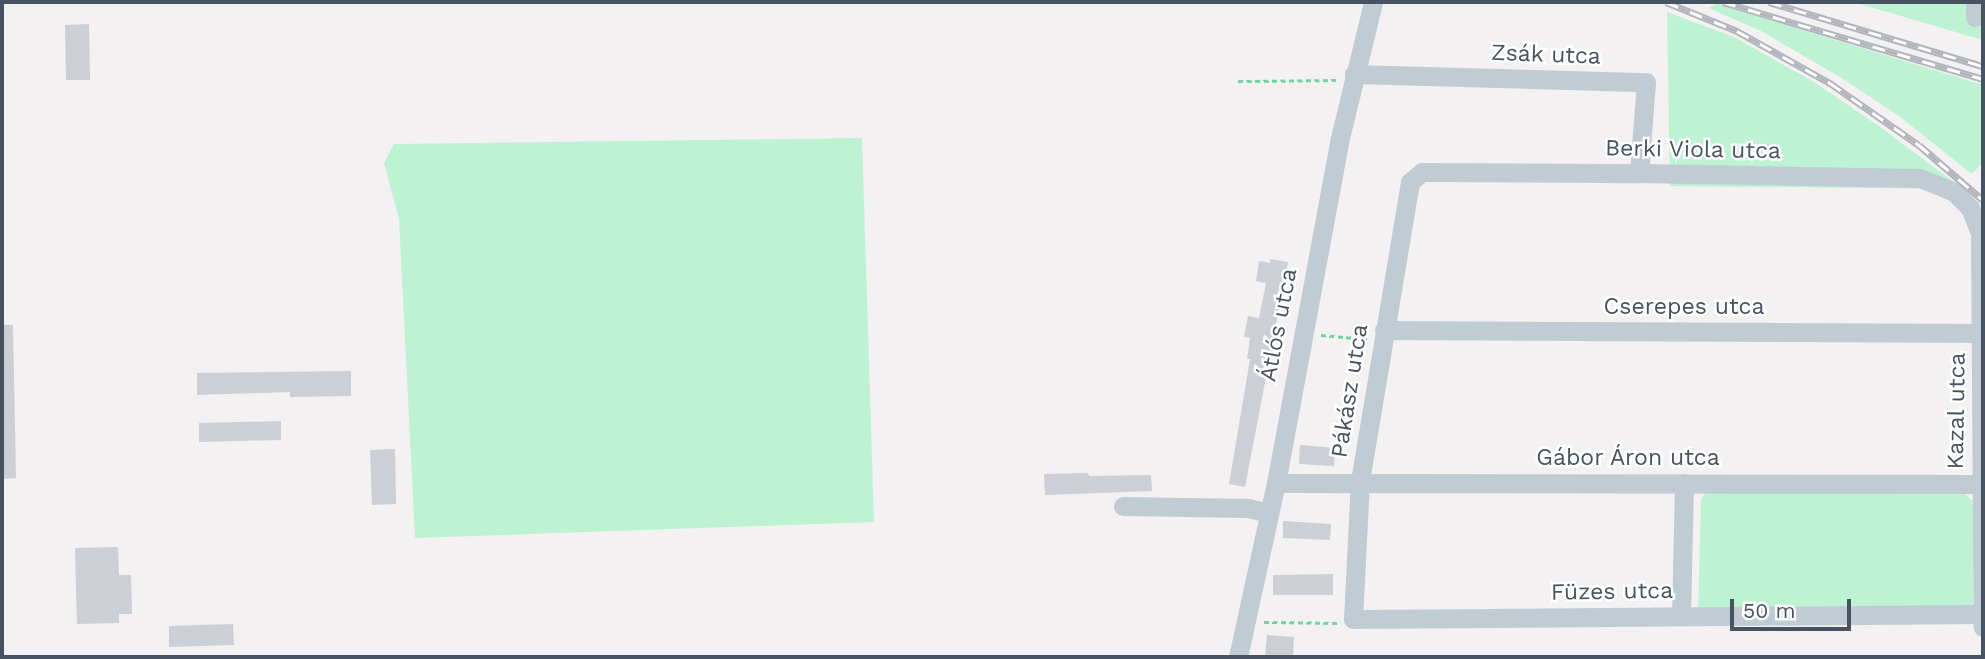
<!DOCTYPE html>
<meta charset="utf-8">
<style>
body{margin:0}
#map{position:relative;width:1985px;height:659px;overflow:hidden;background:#f3f1f1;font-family:"Work Sans",sans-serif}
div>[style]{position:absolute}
.green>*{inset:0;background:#bdf3d3}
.building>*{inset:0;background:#cccfd6}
.path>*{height:2.5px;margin-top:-1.25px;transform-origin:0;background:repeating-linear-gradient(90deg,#71d4a7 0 5px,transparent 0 8.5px)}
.minor>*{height:19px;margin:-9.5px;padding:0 9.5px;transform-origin:9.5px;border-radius:9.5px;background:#c0cbd3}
.rail>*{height:7px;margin-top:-3.5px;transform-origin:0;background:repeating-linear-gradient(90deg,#fff 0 13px,#b2b5bb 0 26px);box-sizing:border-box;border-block:2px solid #b2b5bb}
span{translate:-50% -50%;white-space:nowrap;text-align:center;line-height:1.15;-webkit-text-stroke:5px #fff;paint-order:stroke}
.street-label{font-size:23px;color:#475360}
.frame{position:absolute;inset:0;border:4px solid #475360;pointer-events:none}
.scale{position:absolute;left:1730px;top:599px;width:121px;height:32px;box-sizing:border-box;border:4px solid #475360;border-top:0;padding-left:9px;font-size:21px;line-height:24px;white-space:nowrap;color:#475360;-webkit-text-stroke:5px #fff;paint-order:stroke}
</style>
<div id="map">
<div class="green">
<i style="clip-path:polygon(1853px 2px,1983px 2px,1983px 40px)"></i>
<i style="clip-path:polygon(1717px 4px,1983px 85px,1983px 162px,1972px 174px,1899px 116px,1840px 77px,1761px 31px,1709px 8px)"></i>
<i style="clip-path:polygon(1667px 12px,1734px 37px,1814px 82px,1883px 129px,1963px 189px,1670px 186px)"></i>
<i style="clip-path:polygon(862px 138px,874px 522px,415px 538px,399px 219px,384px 163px,394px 144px)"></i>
<i style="clip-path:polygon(1706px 491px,1963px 492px,1974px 502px,1973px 609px,1698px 611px,1701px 500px)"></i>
</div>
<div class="building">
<i style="clip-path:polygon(89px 24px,90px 80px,66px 80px,65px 25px)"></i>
<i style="clip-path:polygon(1270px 259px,1288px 262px,1245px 487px,1229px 484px,1250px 359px,1247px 359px,1250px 338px,1244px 337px,1248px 316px,1259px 318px,1266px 283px,1256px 281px,1259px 261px,1270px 263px)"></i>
<i style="clip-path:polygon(2px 325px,13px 325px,16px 478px,2px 479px)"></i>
<i style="clip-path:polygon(351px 371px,351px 396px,290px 397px,290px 392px,197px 395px,197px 373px)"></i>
<i style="clip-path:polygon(281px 421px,281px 440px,199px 442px,199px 423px)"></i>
<i style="clip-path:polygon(1300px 445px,1335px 448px,1334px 466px,1299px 464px)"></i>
<i style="clip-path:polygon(395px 449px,396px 504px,372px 505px,370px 450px)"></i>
<i style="clip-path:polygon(1088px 473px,1089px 476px,1151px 475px,1152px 491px,1045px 495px,1044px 474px)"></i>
<i style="clip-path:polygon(1283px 521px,1331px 524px,1330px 540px,1283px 538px)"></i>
<i style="clip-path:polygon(118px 547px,119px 575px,131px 575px,132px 614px,119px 614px,119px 623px,77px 624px,75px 548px)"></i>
<i style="clip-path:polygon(1333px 574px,1333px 595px,1273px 595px,1273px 575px)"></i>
<i style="clip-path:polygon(233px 624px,234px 645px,169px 647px,169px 626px)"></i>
<i style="clip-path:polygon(1267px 635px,1294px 637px,1293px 657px,1265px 657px)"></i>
</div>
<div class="path">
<i style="left:1238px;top:81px;width:98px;rotate:-0.6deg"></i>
<i style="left:1321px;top:335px;width:46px;rotate:5deg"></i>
<i style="left:1264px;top:622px;width:73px;rotate:0.8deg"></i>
</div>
<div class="minor">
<i style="left:1975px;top:2px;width:15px;rotate:90deg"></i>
<i style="left:1354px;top:74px;width:292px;rotate:1.6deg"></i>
<i style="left:1646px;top:82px;width:91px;rotate:94.4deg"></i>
<i style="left:1384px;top:330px;width:599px;rotate:0.29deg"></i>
<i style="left:1276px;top:483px;width:705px;rotate:0.08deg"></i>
<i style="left:1123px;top:506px;width:125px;rotate:0.9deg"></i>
<i style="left:1248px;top:508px;width:21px;rotate:14deg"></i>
<i style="left:1981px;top:614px;width:628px;rotate:179.54deg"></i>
<i style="left:1353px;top:619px;width:138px;rotate:-87.1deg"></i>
<i style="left:1360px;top:481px;width:303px;rotate:-80.5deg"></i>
<i style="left:1410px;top:182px;width:16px;rotate:-40deg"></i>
<i style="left:1422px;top:172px;width:217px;rotate:0.3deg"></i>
<i style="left:1639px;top:173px;width:281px;rotate:1deg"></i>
<i style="left:1920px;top:178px;width:37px;rotate:22deg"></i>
<i style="left:1954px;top:192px;width:23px;rotate:45deg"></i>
<i style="left:1970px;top:208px;width:27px;rotate:68deg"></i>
<i style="left:1980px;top:233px;width:394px;rotate:89.6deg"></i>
<i style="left:1681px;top:616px;width:133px;rotate:-88.7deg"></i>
<i style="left:1238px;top:657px;width:178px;rotate:-77.7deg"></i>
<i style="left:1276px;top:483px;width:347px;rotate:-79.5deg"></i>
<i style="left:1339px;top:142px;width:144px;rotate:-76.3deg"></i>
</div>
<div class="rail">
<i style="left:1666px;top:2px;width:77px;rotate:22.2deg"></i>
<i style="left:1737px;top:31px;width:107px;rotate:29.2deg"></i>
<i style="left:1830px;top:83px;width:108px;rotate:34.9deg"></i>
<i style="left:1919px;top:145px;width:84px;rotate:40.7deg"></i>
<i style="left:1723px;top:2px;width:271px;rotate:16.5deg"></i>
<i style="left:1769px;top:2px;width:223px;rotate:16.7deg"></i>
</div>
<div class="street-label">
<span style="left:1546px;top:55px;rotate:2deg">Zsák utca</span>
<span style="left:1693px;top:150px;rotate:1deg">Berki Viola utca</span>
<span style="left:1684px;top:307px">Cserepes utca</span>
<span style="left:1279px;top:325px;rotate:-79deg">Átlós utca</span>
<span style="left:1350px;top:391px;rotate:-81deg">Pákász utca</span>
<span style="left:1957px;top:411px;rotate:-89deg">Kazal utca</span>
<span style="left:1628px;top:458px">Gábor Áron utca</span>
<span style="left:1612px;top:592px;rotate:-1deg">Füzes utca</span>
</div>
<div class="frame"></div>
<div class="scale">50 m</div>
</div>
